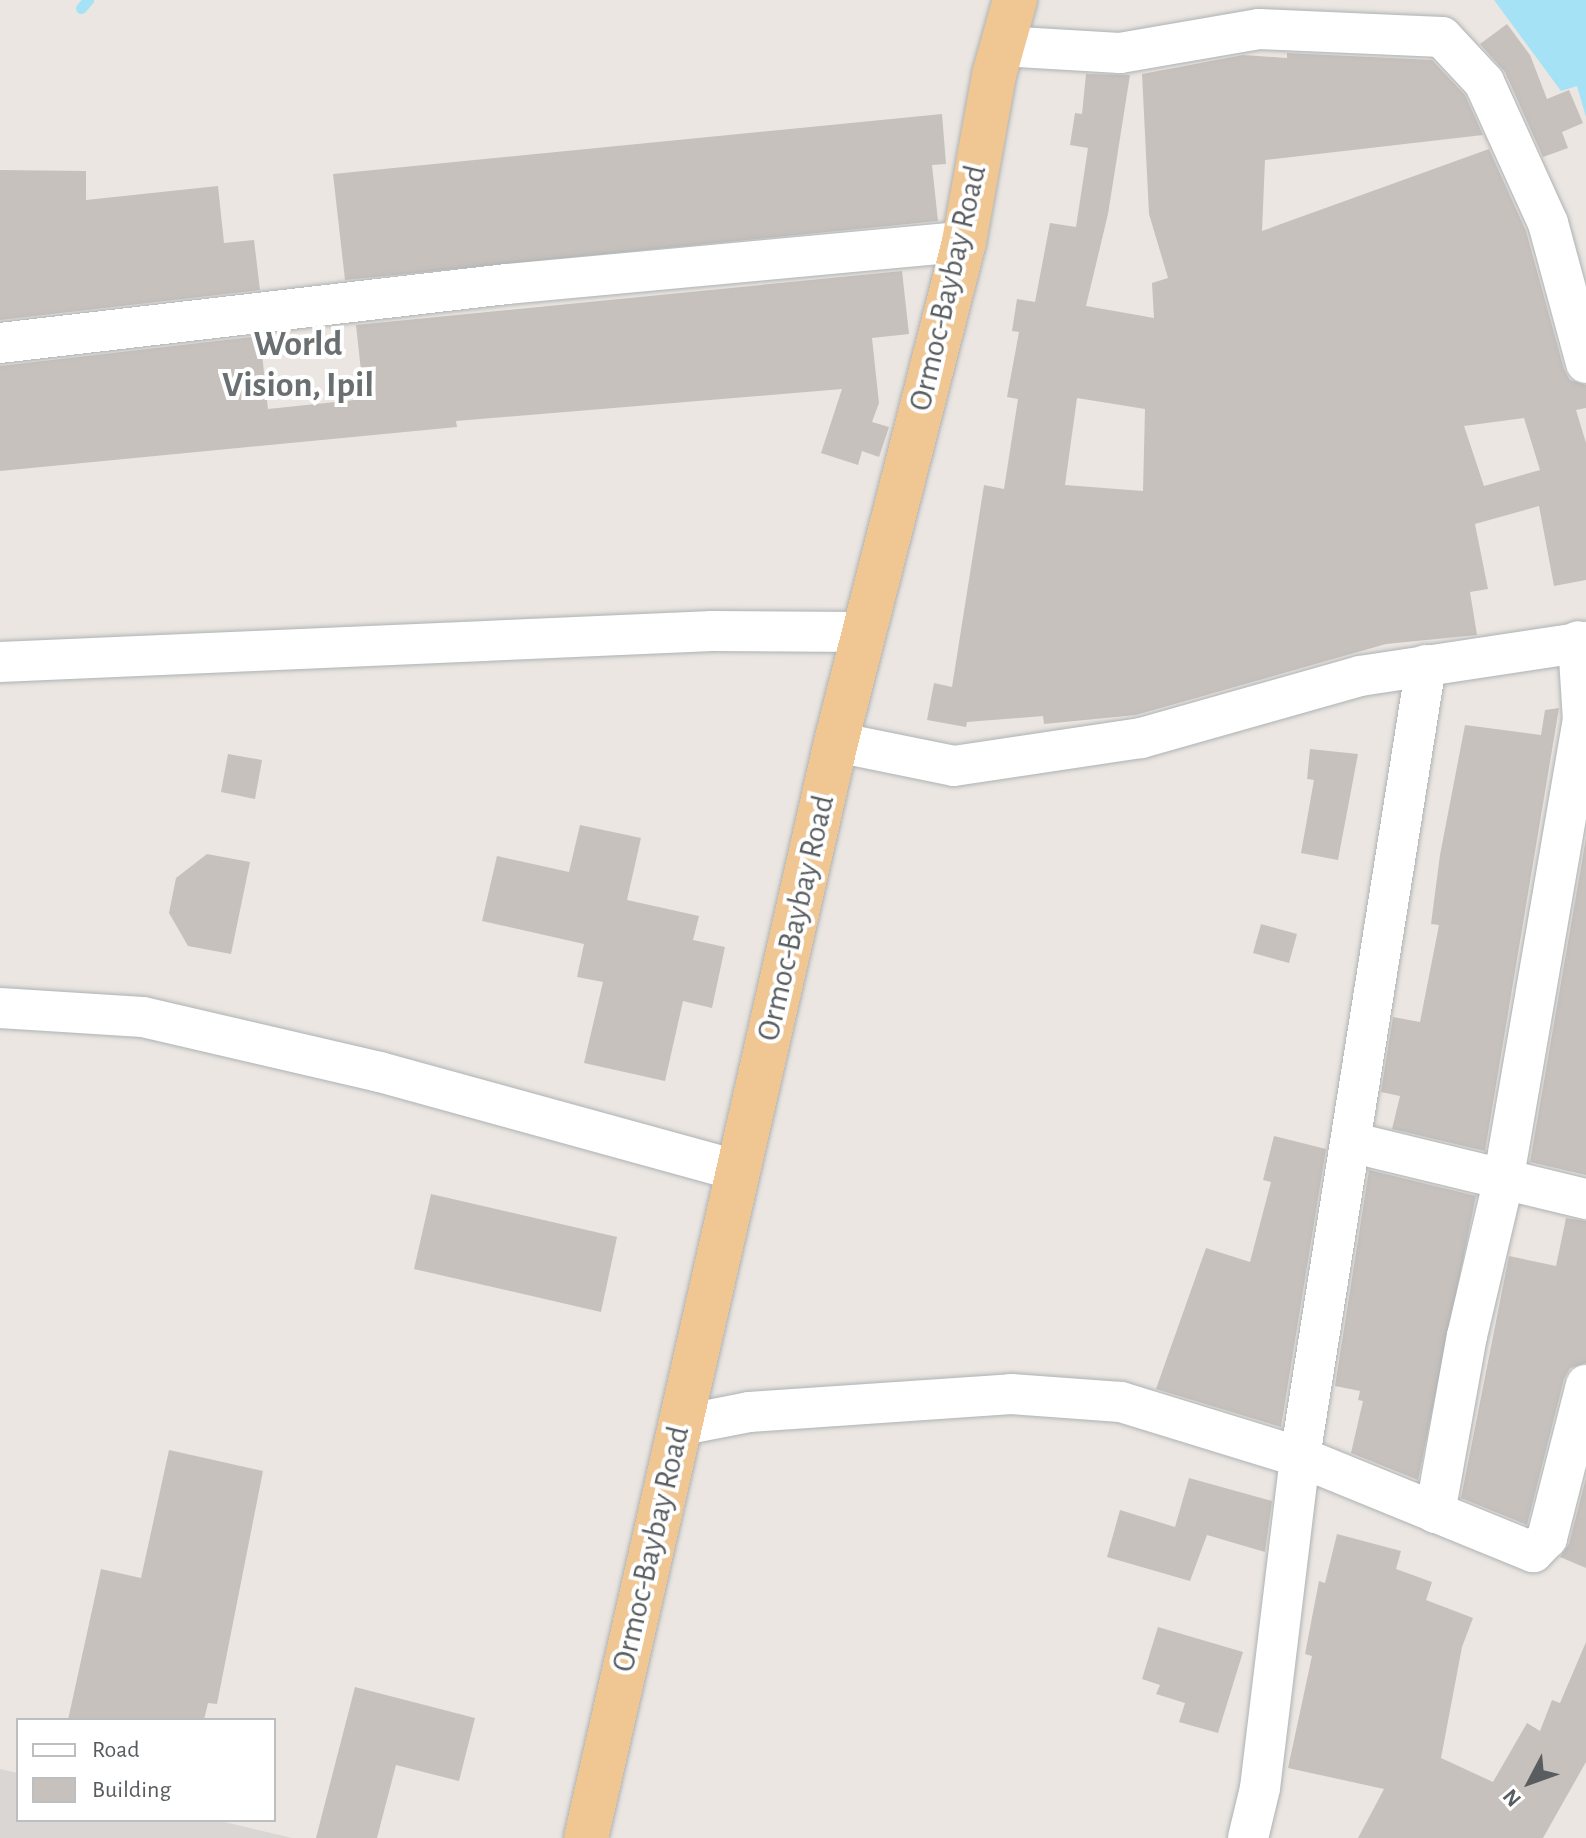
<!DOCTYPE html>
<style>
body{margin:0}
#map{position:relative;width:1586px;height:1838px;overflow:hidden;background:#ebe6e1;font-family:"Alegreya Sans",sans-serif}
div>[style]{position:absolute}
.industrial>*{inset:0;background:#d9d6d3}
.water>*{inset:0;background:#a6e2f5}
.stream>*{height:11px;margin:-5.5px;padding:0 5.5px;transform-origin:5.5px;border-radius:5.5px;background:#a6e2f5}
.building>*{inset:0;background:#c6c1bd}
.roads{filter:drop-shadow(0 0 2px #aeb2b5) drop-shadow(0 0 2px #aeb2b5)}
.street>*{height:40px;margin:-20px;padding:0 20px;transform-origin:20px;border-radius:20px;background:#fff}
.highway>*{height:44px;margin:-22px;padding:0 22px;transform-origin:22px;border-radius:22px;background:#f0c692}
span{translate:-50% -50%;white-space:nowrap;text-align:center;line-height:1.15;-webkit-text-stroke:8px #fff;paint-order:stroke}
.street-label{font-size:32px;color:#595d60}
.quarter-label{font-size:36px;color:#6a7072;font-weight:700}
.legend{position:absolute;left:16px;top:1718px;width:260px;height:104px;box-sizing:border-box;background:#fff;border:2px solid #bdbebf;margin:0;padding:10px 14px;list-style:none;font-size:24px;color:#595d60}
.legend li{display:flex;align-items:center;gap:16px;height:40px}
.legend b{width:40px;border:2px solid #bdbebf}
.north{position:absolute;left:1490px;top:1742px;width:80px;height:80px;-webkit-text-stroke:6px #fff;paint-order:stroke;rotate:229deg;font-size:22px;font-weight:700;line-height:32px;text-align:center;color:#595d60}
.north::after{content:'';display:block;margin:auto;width:28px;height:36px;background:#595d60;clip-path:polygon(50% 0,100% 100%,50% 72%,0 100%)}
</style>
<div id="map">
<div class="industrial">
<i style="clip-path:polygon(0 1769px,18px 1773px,18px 1820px,216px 1820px,292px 1838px,0 1838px)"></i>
</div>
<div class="water">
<i style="clip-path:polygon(1494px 0,1586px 0,1586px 117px,1577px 86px,1561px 91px)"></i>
</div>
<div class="stream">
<i style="left:81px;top:8px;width:11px;rotate:-49deg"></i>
</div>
<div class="building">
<i style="clip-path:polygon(1507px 24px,1530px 55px,1547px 99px,1569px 90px,1583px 123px,1562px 132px,1568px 148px,1543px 157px,1505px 72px,1480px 44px)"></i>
<i style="clip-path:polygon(evenodd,1287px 53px,1432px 60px,1465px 95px,1483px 135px,1265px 160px,1262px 231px,1489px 149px,1526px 231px,1564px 369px,1570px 380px,1586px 385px,1586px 408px,1576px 410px,1586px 443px,1586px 580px,1554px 586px,1539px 506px,1475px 524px,1488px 589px,1470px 592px,1477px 635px,1386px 644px,1136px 715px,1044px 724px,1043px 716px,967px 722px,966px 727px,927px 720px,934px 683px,952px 687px,984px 485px,1004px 489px,1018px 399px,1007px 397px,1019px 332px,1012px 331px,1017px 299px,1035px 302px,1050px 223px,1076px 227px,1088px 148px,1070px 145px,1075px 113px,1082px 114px,1086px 74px,1130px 75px,1108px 214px,1086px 306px,1154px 318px,1152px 283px,1168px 278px,1149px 214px,1142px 74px,1243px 55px,1287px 58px,1287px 53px,1077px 398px,1145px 409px,1143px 491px,1065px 485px,1077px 398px,1287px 53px,1524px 418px,1540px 470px,1484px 486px,1464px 426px,1524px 418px)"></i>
<i style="clip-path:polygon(942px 114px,946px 164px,932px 165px,938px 221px,345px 280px,333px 174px)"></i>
<i style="clip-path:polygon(0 170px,86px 171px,86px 200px,218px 186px,224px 243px,254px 240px,260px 290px,0 320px)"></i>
<i style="clip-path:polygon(902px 271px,909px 334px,872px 338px,879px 403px,872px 422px,889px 427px,879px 457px,862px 451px,858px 465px,821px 453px,842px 389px,456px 421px,457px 427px,0 471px,0 366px,260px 336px,268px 409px,364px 399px,356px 325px)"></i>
<i style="clip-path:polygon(1559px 708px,1485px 1151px,1392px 1129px,1400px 1096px,1381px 1092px,1393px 1017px,1420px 1022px,1439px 925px,1431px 924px,1440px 855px,1465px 725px,1541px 735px,1545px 710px)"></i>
<i style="clip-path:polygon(1310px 749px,1358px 754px,1338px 860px,1301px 853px,1314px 780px,1307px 779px)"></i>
<i style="clip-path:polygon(228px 754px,262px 760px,255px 799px,221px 792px)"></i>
<i style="clip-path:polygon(580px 825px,641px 838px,627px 900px,699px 916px,693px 940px,725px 947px,712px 1008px,683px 1001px,665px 1081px,584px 1063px,603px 982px,577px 977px,584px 944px,482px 921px,497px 856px,569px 872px)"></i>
<i style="clip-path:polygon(1586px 838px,1586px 1175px,1530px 1162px)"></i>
<i style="clip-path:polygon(207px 854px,250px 862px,231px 954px,188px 946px,169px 913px,176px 878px)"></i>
<i style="clip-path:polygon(1261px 924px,1297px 934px,1289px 963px,1253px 953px)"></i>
<i style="clip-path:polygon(1274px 1136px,1326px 1149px,1281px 1427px,1156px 1389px,1206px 1248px,1250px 1262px,1271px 1182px,1263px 1180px)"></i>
<i style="clip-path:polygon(1369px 1170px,1476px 1196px,1418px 1480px,1351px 1453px,1363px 1401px,1358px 1400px,1360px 1391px,1335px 1386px)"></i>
<i style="clip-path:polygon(431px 1194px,617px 1237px,601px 1312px,414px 1269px)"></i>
<i style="clip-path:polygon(1566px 1218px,1586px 1221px,1586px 1363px,1570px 1368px,1564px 1379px,1527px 1525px,1461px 1498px,1509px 1256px,1556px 1266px)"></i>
<i style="clip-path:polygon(169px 1450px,263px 1471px,217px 1704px,208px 1703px,204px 1720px,68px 1720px,101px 1569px,141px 1578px)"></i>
<i style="clip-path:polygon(1189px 1478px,1272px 1501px,1265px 1552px,1207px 1535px,1190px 1581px,1107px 1557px,1120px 1510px,1175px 1527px)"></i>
<i style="clip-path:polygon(1586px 1478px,1586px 1568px,1560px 1557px,1569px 1544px)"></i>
<i style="clip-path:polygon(1337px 1534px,1401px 1551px,1396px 1569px,1432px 1582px,1426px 1600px,1473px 1618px,1462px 1647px,1441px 1758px,1493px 1782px,1527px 1723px,1540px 1731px,1552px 1700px,1560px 1703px,1586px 1642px,1586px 1762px,1543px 1838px,1358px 1838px,1384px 1789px,1288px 1768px,1312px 1656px,1305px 1654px,1319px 1581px,1325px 1583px)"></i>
<i style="clip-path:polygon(1158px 1627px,1243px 1652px,1218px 1733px,1179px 1722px,1185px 1703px,1156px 1694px,1160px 1685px,1142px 1679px)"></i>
<i style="clip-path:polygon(355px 1687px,475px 1718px,459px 1781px,396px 1765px,377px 1838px,316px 1838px)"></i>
</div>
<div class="roads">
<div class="street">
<i style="left:1001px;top:46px;width:119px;rotate:3.4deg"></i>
<i style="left:1120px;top:53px;width:141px;rotate:-9.8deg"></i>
<i style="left:1259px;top:29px;width:183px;rotate:2.5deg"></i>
<i style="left:1442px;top:37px;width:62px;rotate:47deg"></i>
<i style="left:1484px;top:82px;width:155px;rotate:65.6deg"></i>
<i style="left:1548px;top:223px;width:145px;rotate:74.8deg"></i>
<i style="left:0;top:343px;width:510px;rotate:-6.64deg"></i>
<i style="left:507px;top:284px;width:459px;rotate:-5.3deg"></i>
<i style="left:0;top:662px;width:713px;rotate:-2.49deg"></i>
<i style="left:712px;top:631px;width:150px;rotate:0.4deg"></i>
<i style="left:836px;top:742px;width:120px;rotate:11.5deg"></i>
<i style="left:954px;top:766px;width:189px;rotate:-8.5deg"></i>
<i style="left:1141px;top:738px;width:228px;rotate:-15.8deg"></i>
<i style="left:1360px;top:676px;width:229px;rotate:-8.6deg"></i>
<i style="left:0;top:1008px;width:143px;rotate:3.6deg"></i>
<i style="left:143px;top:1017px;width:243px;rotate:13.1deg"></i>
<i style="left:380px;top:1072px;width:372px;rotate:15.4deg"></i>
<i style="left:1354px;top:1143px;width:239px;rotate:13.6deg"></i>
<i style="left:678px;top:1426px;width:72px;rotate:-11.2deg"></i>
<i style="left:749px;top:1412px;width:263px;rotate:-3.9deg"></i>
<i style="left:1011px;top:1394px;width:110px;rotate:4.2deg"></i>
<i style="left:1121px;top:1402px;width:187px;rotate:17.1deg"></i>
<i style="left:1300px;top:1457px;width:252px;rotate:22.2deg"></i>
<i style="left:1533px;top:1552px;width:20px;rotate:-45deg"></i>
<i style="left:1547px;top:1538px;width:158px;rotate:-75.7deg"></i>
<i style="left:1435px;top:1513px;width:180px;rotate:-79.8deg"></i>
<i style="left:1467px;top:1336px;width:158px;rotate:-76.8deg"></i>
<i style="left:1503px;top:1182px;width:468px;rotate:-80.2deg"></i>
<i style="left:1583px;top:721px;width:80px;rotate:-93.6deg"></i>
<i style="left:1248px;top:1838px;width:51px;rotate:-76.5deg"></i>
<i style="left:1260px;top:1788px;width:333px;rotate:-83.1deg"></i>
<i style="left:1300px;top:1457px;width:802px;rotate:-80.96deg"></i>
</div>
<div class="highway">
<i style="left:586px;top:1838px;width:1124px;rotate:-77.15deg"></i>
<i style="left:836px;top:742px;width:516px;rotate:-75.64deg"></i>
<i style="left:964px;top:242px;width:170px;rotate:-79.8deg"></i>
<i style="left:994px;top:75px;width:78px;rotate:-74.4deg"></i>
</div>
</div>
<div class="street-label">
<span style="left:948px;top:288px;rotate:-77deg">Ormoc-Baybay Road</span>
<span style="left:796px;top:918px;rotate:-77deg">Ormoc-Baybay Road</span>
<span style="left:651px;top:1549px;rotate:-77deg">Ormoc-Baybay Road</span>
</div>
<div class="quarter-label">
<span style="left:298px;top:365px">World<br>Vision, Ipil</span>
</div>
<ul class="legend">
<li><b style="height:10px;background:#fff"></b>Road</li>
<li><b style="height:22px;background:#c6c1bd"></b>Building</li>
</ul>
<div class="north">N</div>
</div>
